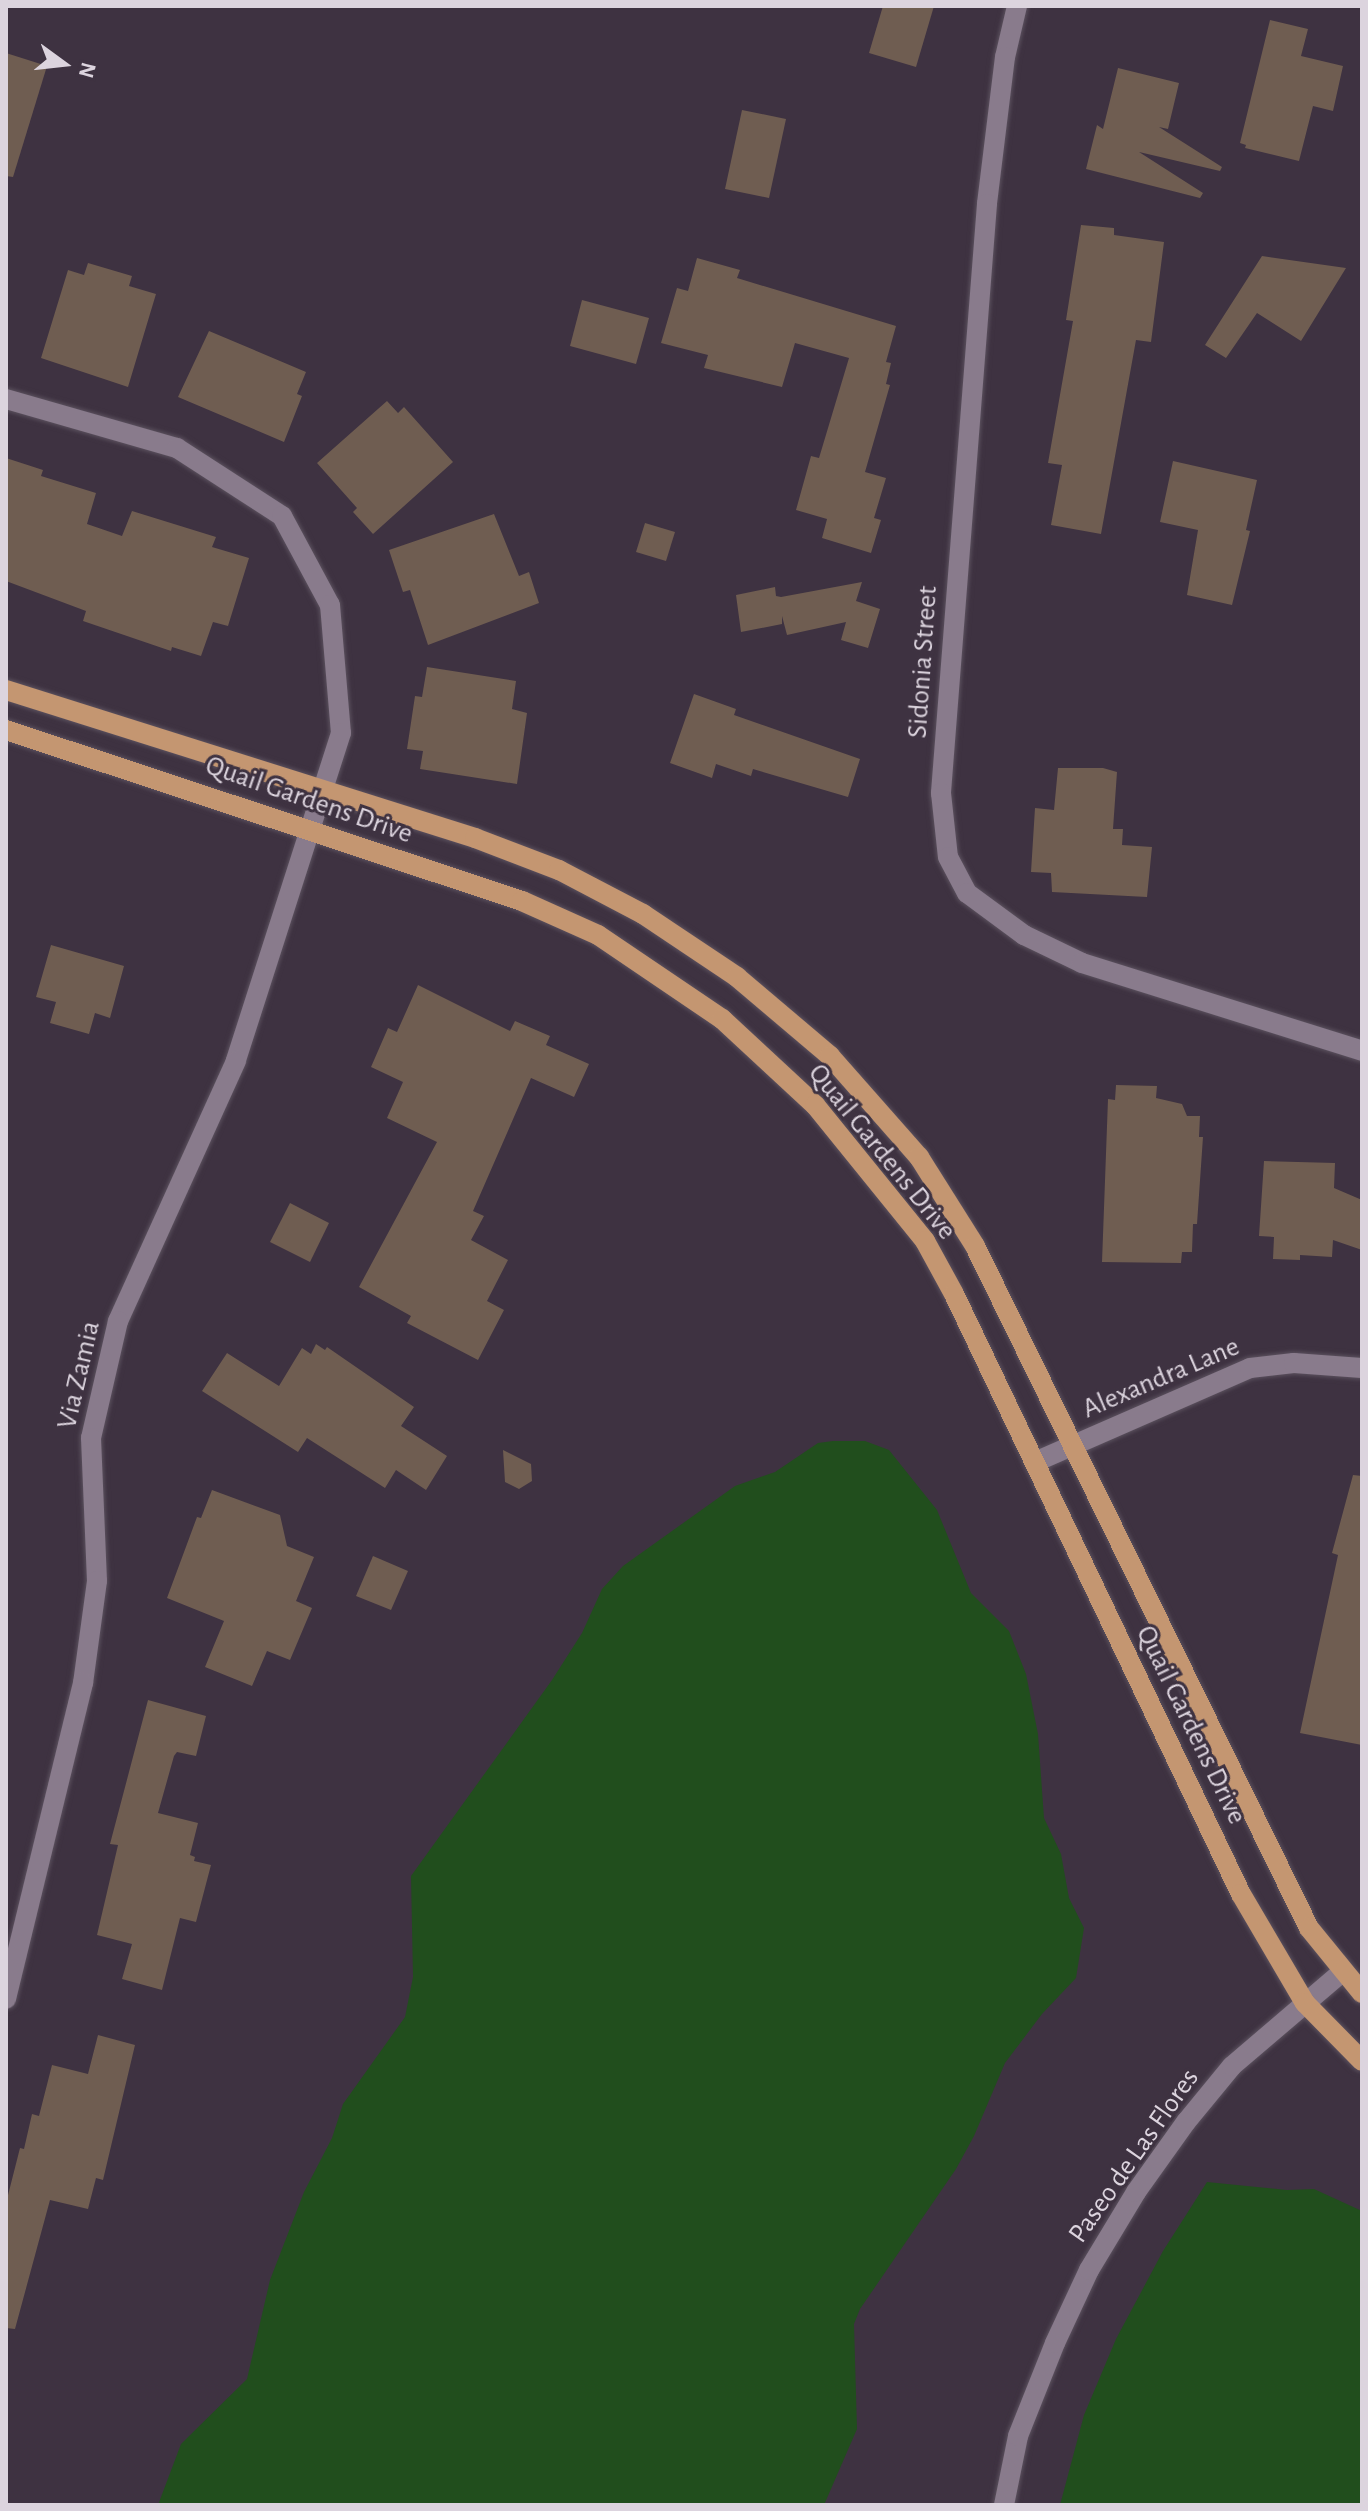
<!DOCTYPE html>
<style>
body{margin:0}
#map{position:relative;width:1368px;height:2511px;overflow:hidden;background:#3e3241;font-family:"Alegreya Sans",sans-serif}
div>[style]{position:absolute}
.green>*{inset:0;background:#214e1d}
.building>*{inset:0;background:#6f5d51}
.roads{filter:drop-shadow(0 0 2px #5b515e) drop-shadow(0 0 2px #5b515e)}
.minor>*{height:20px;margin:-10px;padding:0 10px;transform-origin:10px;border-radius:10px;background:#897b8c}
.major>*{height:20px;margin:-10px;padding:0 10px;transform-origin:10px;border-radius:10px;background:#c49671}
span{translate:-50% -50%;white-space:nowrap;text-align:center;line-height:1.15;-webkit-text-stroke:6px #3e3241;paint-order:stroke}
.street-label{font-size:28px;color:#dcd4de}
.frame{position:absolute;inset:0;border:8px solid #dcd4de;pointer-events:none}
.north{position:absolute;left:24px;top:24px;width:80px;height:80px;-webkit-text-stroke:6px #3e3241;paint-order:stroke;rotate:105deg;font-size:22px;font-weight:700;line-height:32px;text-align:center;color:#dcd4de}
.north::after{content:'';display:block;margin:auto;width:28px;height:36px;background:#dcd4de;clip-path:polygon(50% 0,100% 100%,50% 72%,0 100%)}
</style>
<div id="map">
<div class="green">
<i style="clip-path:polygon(833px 1441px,865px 1441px,889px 1450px,937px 1510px,971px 1593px,1009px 1631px,1026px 1674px,1038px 1734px,1044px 1818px,1061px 1854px,1069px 1898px,1084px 1928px,1076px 1978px,1042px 2014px,1005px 2063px,974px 2136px,956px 2169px,860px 2309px,854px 2324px,857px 2429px,824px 2505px,158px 2505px,181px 2444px,247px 2379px,270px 2280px,304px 2192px,332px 2138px,343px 2104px,405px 2017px,413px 1977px,411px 1876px,552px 1680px,582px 1633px,602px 1589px,623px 1566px,735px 1486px,775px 1472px,818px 1443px)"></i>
<i style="clip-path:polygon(1207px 2182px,1287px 2190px,1314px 2189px,1362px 2211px,1362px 2505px,1060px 2505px,1084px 2415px,1116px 2339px,1163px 2251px)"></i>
</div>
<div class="building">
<i style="clip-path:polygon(883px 6px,934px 6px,916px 67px,869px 53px)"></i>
<i style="clip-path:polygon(1270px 20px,1308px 29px,1301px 56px,1343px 66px,1333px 111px,1313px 106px,1299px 161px,1245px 148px,1246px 145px,1240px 143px)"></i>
<i style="clip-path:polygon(6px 53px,47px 66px,13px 177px,6px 176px)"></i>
<i style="clip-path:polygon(1118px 68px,1179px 83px,1168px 129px,1159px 127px,1222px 167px,1220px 171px,1139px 152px,1203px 193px,1200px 198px,1086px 169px,1097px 125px,1103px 129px)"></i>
<i style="clip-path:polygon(742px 110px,786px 119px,769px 198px,725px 189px)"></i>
<i style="clip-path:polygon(1081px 225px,1114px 228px,1114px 235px,1164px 242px,1151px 342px,1136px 340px,1101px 534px,1051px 525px,1062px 465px,1048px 463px,1073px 321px,1066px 320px)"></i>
<i style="clip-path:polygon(1262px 256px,1346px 268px,1301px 341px,1257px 313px,1226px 358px,1205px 345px)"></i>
<i style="clip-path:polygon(697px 258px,740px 270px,737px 278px,896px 326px,886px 362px,891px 363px,886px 384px,890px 385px,865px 472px,886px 478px,874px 518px,881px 520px,871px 553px,822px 538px,827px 519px,796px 510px,811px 456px,819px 458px,849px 358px,795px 343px,782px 387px,704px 368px,708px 355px,661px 343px,677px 288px,688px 291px)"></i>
<i style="clip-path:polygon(88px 263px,132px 276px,129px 286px,156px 294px,128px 387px,41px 358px,68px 270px,84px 275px)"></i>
<i style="clip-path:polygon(582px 300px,649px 318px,636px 364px,570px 346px)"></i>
<i style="clip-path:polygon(209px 331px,306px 372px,297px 394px,302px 396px,284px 442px,178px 397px)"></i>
<i style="clip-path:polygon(387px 401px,398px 413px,404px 407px,453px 462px,373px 534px,353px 512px,357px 508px,317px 463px)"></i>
<i style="clip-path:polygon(6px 458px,43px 470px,41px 476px,96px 493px,87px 524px,122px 536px,132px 511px,216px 537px,212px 547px,249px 558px,228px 626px,213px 622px,201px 656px,172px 647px,171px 651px,83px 621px,86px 611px,6px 581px)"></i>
<i style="clip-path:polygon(1173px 461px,1257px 480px,1246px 530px,1250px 531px,1232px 605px,1187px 595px,1198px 530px,1160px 522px)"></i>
<i style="clip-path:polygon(494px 514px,519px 576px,529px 572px,539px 603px,428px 645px,410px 590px,403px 592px,389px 550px)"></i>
<i style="clip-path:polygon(645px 523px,675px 532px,666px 561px,636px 552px)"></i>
<i style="clip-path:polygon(862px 582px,856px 601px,880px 609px,868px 648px,841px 640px,846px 622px,787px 635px,782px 616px,782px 624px,741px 632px,736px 595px,775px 587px,776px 596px,781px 597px)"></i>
<i style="clip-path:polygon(427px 667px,516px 681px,512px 709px,527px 713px,517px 784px,420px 769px,423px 751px,407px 749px,415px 696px,422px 697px)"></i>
<i style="clip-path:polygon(694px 694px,736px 709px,734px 715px,860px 759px,848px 797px,753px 769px,751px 776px,716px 764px,712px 778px,670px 763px)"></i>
<i style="clip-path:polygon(1058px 768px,1103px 768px,1117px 772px,1113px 829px,1123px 829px,1122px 845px,1152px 847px,1147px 897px,1052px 892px,1051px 873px,1031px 872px,1035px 808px,1054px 810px)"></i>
<i style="clip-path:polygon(51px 945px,124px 966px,110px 1018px,95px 1013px,89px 1034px,50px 1023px,56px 1002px,36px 997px)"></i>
<i style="clip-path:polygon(418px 985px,510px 1031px,515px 1021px,550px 1036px,546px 1045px,589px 1064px,574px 1097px,531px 1078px,473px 1211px,484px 1216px,471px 1240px,508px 1260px,487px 1301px,504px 1310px,478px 1360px,407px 1323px,411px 1316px,359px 1287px,437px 1142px,387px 1118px,403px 1082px,371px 1067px,388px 1028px,397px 1032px)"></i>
<i style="clip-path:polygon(1116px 1085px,1157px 1086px,1156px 1098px,1182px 1104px,1187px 1116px,1200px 1116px,1199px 1137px,1203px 1137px,1197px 1224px,1193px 1224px,1192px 1252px,1182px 1252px,1181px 1263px,1102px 1262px,1108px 1099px,1115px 1100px)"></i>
<i style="clip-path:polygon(1264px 1161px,1335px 1163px,1334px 1188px,1362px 1200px,1362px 1250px,1333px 1240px,1332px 1257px,1300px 1255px,1300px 1260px,1273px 1259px,1274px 1237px,1259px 1236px)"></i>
<i style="clip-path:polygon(290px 1203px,329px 1223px,310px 1262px,270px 1242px)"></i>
<i style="clip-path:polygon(316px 1344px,325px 1350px,327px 1347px,414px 1407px,401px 1426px,447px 1456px,426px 1490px,396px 1470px,385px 1488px,307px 1438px,298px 1452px,202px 1391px,227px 1353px,279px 1386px,302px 1348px,311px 1354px)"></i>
<i style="clip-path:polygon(503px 1450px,531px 1464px,532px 1481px,519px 1489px,505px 1482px)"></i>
<i style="clip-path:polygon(1353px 1475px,1362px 1476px,1362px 1745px,1300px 1733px,1338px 1555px,1332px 1553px)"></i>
<i style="clip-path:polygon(212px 1490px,280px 1515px,287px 1546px,314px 1557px,296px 1601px,312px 1608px,290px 1660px,267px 1651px,252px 1686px,205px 1667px,224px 1621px,167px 1598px,197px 1517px,201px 1518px)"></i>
<i style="clip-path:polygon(373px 1556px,408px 1571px,391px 1610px,356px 1596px)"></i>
<i style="clip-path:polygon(148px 1700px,206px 1716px,196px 1756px,177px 1752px,174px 1756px,158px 1813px,198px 1823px,190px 1855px,195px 1857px,194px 1861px,211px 1865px,196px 1922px,180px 1918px,162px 1990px,122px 1979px,132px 1944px,97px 1935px,118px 1845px,110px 1844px)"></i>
<i style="clip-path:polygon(98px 2035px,135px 2045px,103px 2180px,96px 2178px,88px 2209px,50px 2200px,15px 2329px,6px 2328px,6px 2203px,20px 2148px,24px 2149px,32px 2114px,39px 2116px,52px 2065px,88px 2074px)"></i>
</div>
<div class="roads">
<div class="minor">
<i style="left:1017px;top:6px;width:52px;rotate:103.2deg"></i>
<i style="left:1005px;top:57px;width:148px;rotate:97deg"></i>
<i style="left:987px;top:204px;width:591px;rotate:94.47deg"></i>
<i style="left:941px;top:793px;width:64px;rotate:83.8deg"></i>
<i style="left:948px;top:857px;width:41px;rotate:62.2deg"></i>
<i style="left:967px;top:893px;width:71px;rotate:36.4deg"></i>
<i style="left:1024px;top:935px;width:64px;rotate:25.8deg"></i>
<i style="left:1082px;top:963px;width:294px;rotate:17.4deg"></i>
<i style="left:6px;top:399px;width:178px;rotate:16deg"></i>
<i style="left:177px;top:448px;width:125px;rotate:32.9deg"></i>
<i style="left:282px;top:516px;width:101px;rotate:61.7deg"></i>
<i style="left:330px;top:605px;width:128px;rotate:85.1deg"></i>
<i style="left:341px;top:733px;width:344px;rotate:107.8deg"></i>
<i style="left:236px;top:1061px;width:286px;rotate:114.4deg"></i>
<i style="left:118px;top:1321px;width:120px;rotate:103deg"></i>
<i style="left:91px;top:1438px;width:143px;rotate:87.6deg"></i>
<i style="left:97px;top:1581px;width:103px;rotate:97.8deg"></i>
<i style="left:83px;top:1683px;width:325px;rotate:103.7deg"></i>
<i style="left:1035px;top:1462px;width:235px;rotate:-23.6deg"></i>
<i style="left:1250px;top:1368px;width:44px;rotate:-6.5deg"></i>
<i style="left:1294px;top:1363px;width:68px;rotate:4.2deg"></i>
<i style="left:1004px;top:2505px;width:70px;rotate:-78.5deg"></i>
<i style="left:1018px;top:2436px;width:100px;rotate:-68.3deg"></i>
<i style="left:1055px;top:2343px;width:81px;rotate:-65deg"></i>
<i style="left:1089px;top:2270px;width:91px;rotate:-58.9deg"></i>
<i style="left:1136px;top:2192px;width:86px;rotate:-54.5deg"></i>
<i style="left:1186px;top:2122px;width:72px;rotate:-50.6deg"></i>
<i style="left:1232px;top:2066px;width:145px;rotate:-40.5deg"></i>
</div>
<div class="major">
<i style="left:6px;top:690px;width:492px;rotate:17.5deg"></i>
<i style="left:475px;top:838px;width:90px;rotate:20.9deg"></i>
<i style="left:559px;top:870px;width:95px;rotate:27.6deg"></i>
<i style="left:643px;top:914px;width:113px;rotate:33.8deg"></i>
<i style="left:737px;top:977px;width:122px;rotate:40.3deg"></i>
<i style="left:830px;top:1056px;width:135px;rotate:48.6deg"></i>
<i style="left:919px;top:1157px;width:105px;rotate:57.8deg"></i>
<i style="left:975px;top:1246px;width:759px;rotate:63.91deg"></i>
<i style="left:1309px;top:1928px;width:84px;rotate:50.8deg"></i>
<i style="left:6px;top:730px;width:544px;rotate:18.33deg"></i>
<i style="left:522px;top:901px;width:83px;rotate:24.1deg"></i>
<i style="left:598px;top:935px;width:150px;rotate:34.1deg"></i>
<i style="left:722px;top:1019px;width:127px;rotate:42.8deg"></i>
<i style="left:815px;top:1105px;width:175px;rotate:51deg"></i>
<i style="left:925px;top:1241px;width:60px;rotate:61.3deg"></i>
<i style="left:954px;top:1294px;width:665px;rotate:64.44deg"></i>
<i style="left:1241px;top:1894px;width:126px;rotate:59.6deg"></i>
<i style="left:1305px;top:2003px;width:81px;rotate:45.5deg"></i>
</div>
</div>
<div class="street-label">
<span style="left:923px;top:662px;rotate:-86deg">Sidonia Street</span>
<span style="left:309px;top:800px;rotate:19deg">Quail Gardens Drive</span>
<span style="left:882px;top:1152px;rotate:51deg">Quail Gardens Drive</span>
<span style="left:79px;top:1375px;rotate:-77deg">Via Zamia</span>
<span style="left:1161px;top:1378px;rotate:-23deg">Alexandra Lane</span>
<span style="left:1191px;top:1725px;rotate:64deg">Quail Gardens Drive</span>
<span style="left:1134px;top:2156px;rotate:-55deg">Paseo de Las Flores</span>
</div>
<div class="frame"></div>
<div class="north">N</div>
</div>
